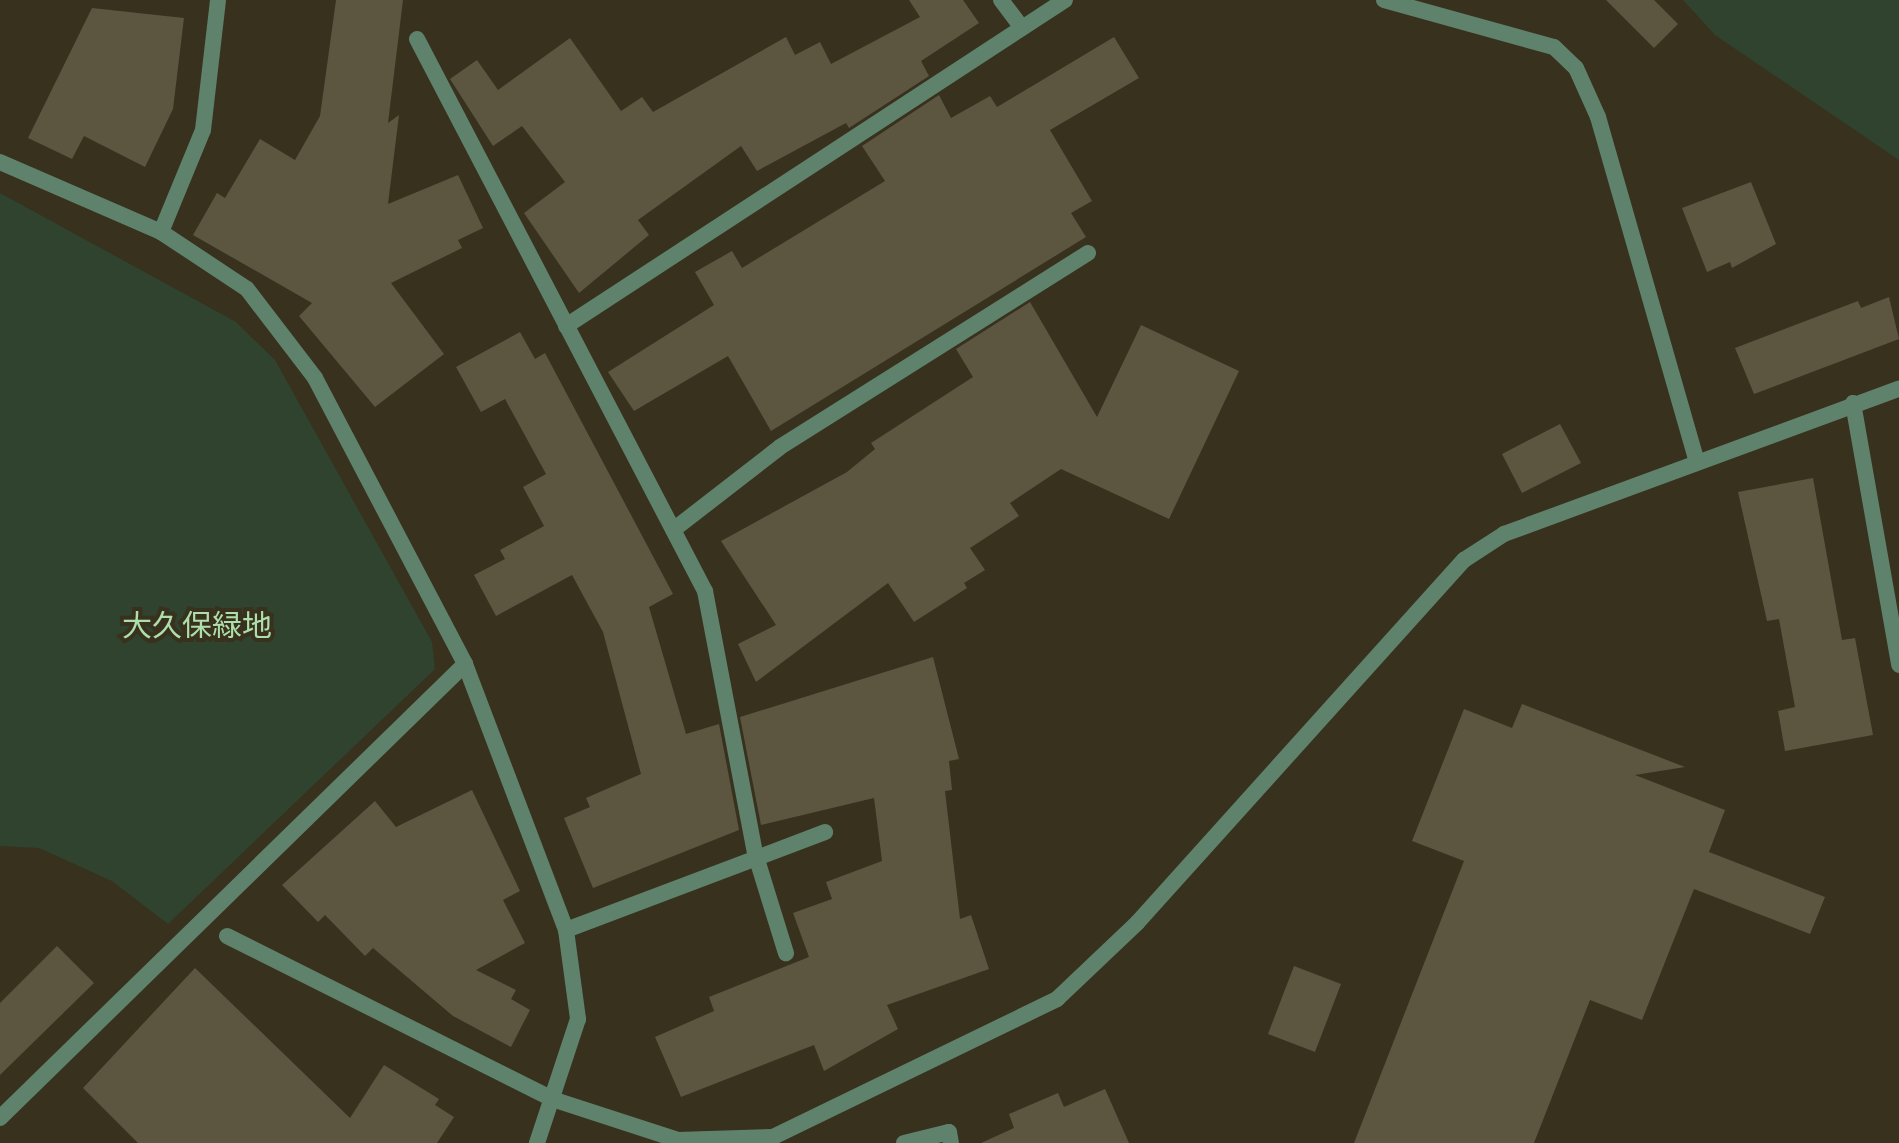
<!DOCTYPE html>
<meta charset="utf-8">
<style>
body{margin:0}
#map{position:relative;width:1899px;height:1143px;overflow:hidden;background:#38311d;font-family:Commissioner,"Noto Sans JP",sans-serif}
div>[style]{position:absolute}
.green>*{inset:0;background:#2f432e}
.building>*{inset:0;background:#5c553f}
.minor>*{height:16px;margin:-8px;padding:0 8px;transform-origin:8px;border-radius:8px;background:#5f826c}
span{translate:-50% -50%;white-space:nowrap;text-align:center;line-height:1.15;-webkit-text-stroke:8px #38311d;paint-order:stroke}
.park-label{font-size:30px;color:#addeab}
</style>
<div id="map">
<div class="green">
<i style="clip-path:polygon(1683px 0,1899px 0,1899px 160px,1715px 35px)"></i>
<i style="clip-path:polygon(0 193px,236px 322px,275px 360px,432px 642px,435px 669px,168px 924px,112px 881px,39px 848px,0 846px)"></i>
</div>
<div class="building">
<i style="clip-path:polygon(336px 0,403px 0,388px 123px,399px 115px,388px 204px,458px 175px,483px 228px,458px 240px,462px 248px,391px 283px,444px 354px,375px 407px,299px 316px,312px 303px,193px 235px,217px 193px,225px 198px,260px 139px,295px 160px,320px 116px)"></i>
<i style="clip-path:polygon(909px 0,963px 0,979px 23px,921px 61px,929px 76px,849px 128px,846px 123px,757px 171px,741px 146px,638px 220px,649px 235px,579px 293px,524px 213px,565px 182px,522px 126px,493px 146px,450px 79px,477px 60px,498px 90px,570px 38px,621px 111px,642px 97px,653px 112px,786px 37px,795px 55px,820px 42px,831px 64px,920px 17px)"></i>
<i style="clip-path:polygon(1606px 0,1654px 0,1678px 24px,1654px 48px)"></i>
<i style="clip-path:polygon(92px 8px,184px 18px,173px 109px,145px 167px,84px 136px,72px 159px,28px 138px)"></i>
<i style="clip-path:polygon(1114px 37px,1139px 78px,1050px 130px,1092px 201px,1071px 213px,1086px 237px,771px 431px,728px 356px,634px 411px,608px 372px,714px 305px,695px 272px,732px 251px,742px 268px,885px 181px,862px 146px,939px 95px,951px 118px,990px 96px,997px 107px)"></i>
<i style="clip-path:polygon(1751px 182px,1776px 244px,1732px 268px,1730px 262px,1707px 272px,1682px 208px)"></i>
<i style="clip-path:polygon(1889px 297px,1899px 339px,1754px 394px,1735px 348px,1858px 301px,1861px 308px)"></i>
<i style="clip-path:polygon(1030px 302px,1097px 417px,1141px 325px,1239px 371px,1169px 519px,1061px 469px,1010px 503px,1019px 516px,970px 548px,985px 570px,964px 583px,967px 588px,914px 622px,888px 583px,756px 682px,738px 644px,776px 625px,721px 541px,847px 472px,875px 449px,871px 443px,973px 377px,956px 349px)"></i>
<i style="clip-path:polygon(520px 332px,535px 359px,545px 353px,673px 594px,649px 607px,686px 734px,719px 724px,739px 830px,593px 888px,564px 818px,590px 807px,586px 798px,641px 774px,603px 632px,572px 575px,496px 616px,474px 575px,505px 559px,500px 550px,544px 526px,523px 487px,546px 474px,505px 399px,481px 412px,456px 367px)"></i>
<i style="clip-path:polygon(1560px 424px,1581px 463px,1522px 493px,1502px 454px)"></i>
<i style="clip-path:polygon(1813px 478px,1842px 640px,1855px 638px,1873px 735px,1785px 751px,1778px 711px,1795px 707px,1779px 619px,1767px 621px,1738px 492px)"></i>
<i style="clip-path:polygon(933px 657px,959px 759px,949px 761px,952px 790px,945px 791px,960px 919px,971px 915px,989px 969px,887px 1005px,898px 1029px,824px 1071px,814px 1045px,681px 1097px,655px 1037px,714px 1011px,709px 997px,809px 957px,793px 913px,832px 899px,826px 882px,882px 861px,874px 798px,761px 825px,740px 717px)"></i>
<i style="clip-path:polygon(1522px 704px,1685px 767px,1635px 775px,1725px 810px,1709px 852px,1825px 897px,1810px 934px,1694px 889px,1642px 1020px,1590px 1000px,1534px 1143px,1354px 1143px,1464px 861px,1412px 841px,1464px 709px,1512px 728px)"></i>
<i style="clip-path:polygon(472px 790px,520px 891px,503px 900px,525px 943px,476px 970px,516px 990px,511px 999px,530px 1010px,511px 1047px,453px 1016px,373px 948px,365px 956px,325px 915px,318px 922px,282px 885px,375px 801px,396px 827px)"></i>
<i style="clip-path:polygon(57px 946px,94px 983px,0 1075px,0 1003px)"></i>
<i style="clip-path:polygon(1294px 966px,1341px 984px,1315px 1052px,1268px 1034px)"></i>
<i style="clip-path:polygon(195px 968px,350px 1118px,384px 1065px,439px 1099px,435px 1105px,454px 1117px,437px 1143px,138px 1143px,83px 1088px)"></i>
<i style="clip-path:polygon(1105px 1089px,1129px 1143px,981px 1143px,1014px 1128px,1009px 1114px,1058px 1093px,1064px 1107px)"></i>
</div>
<div class="minor">
<i style="left:1001px;top:0;width:35px;rotate:53deg"></i>
<i style="left:1384px;top:0;width:176px;rotate:15.5deg"></i>
<i style="left:1554px;top:47px;width:30px;rotate:44deg"></i>
<i style="left:1576px;top:68px;width:54px;rotate:65.8deg"></i>
<i style="left:1598px;top:117px;width:356px;rotate:74deg"></i>
<i style="left:417px;top:39px;width:623px;rotate:62.45deg"></i>
<i style="left:705px;top:591px;width:267px;rotate:79.2deg"></i>
<i style="left:755px;top:853px;width:105px;rotate:72.8deg"></i>
<i style="left:0;top:162px;width:176px;rotate:23.5deg"></i>
<i style="left:161px;top:232px;width:103px;rotate:33.5deg"></i>
<i style="left:247px;top:289px;width:112px;rotate:52.6deg"></i>
<i style="left:315px;top:378px;width:323px;rotate:62.3deg"></i>
<i style="left:465px;top:664px;width:285px;rotate:69.2deg"></i>
<i style="left:566px;top:930px;width:90px;rotate:82.3deg"></i>
<i style="left:578px;top:1019px;width:131px;rotate:108.3deg"></i>
<i style="left:161px;top:232px;width:110px;rotate:-67.6deg"></i>
<i style="left:203px;top:130px;width:131px;rotate:-83.4deg"></i>
<i style="left:566px;top:326px;width:596px;rotate:-33.16deg"></i>
<i style="left:1853px;top:403px;width:266px;rotate:80deg"></i>
<i style="left:677px;top:527px;width:130px;rotate:-37.8deg"></i>
<i style="left:780px;top:447px;width:364px;rotate:-32.2deg"></i>
<i style="left:566px;top:930px;width:277px;rotate:-20.7deg"></i>
<i style="left:227px;top:936px;width:364px;rotate:26.6deg"></i>
<i style="left:552px;top:1099px;width:133px;rotate:18deg"></i>
<i style="left:678px;top:1140px;width:95px;rotate:-1.8deg"></i>
<i style="left:773px;top:1137px;width:316px;rotate:-25.9deg"></i>
<i style="left:1057px;top:999px;width:110px;rotate:-43.5deg"></i>
<i style="left:1137px;top:923px;width:489px;rotate:-48deg"></i>
<i style="left:1464px;top:560px;width:48px;rotate:-33deg"></i>
<i style="left:1504px;top:534px;width:421px;rotate:-20.2deg"></i>
<i style="left:0;top:1118px;width:650px;rotate:-44.31deg"></i>
<i style="left:904px;top:1143px;width:46px;rotate:-13.7deg"></i>
<i style="left:949px;top:1132px;width:11px;rotate:80deg"></i>
</div>
<div class="park-label">
<span style="left:197px;top:624px">大久保緑地</span>
</div>
</div>
